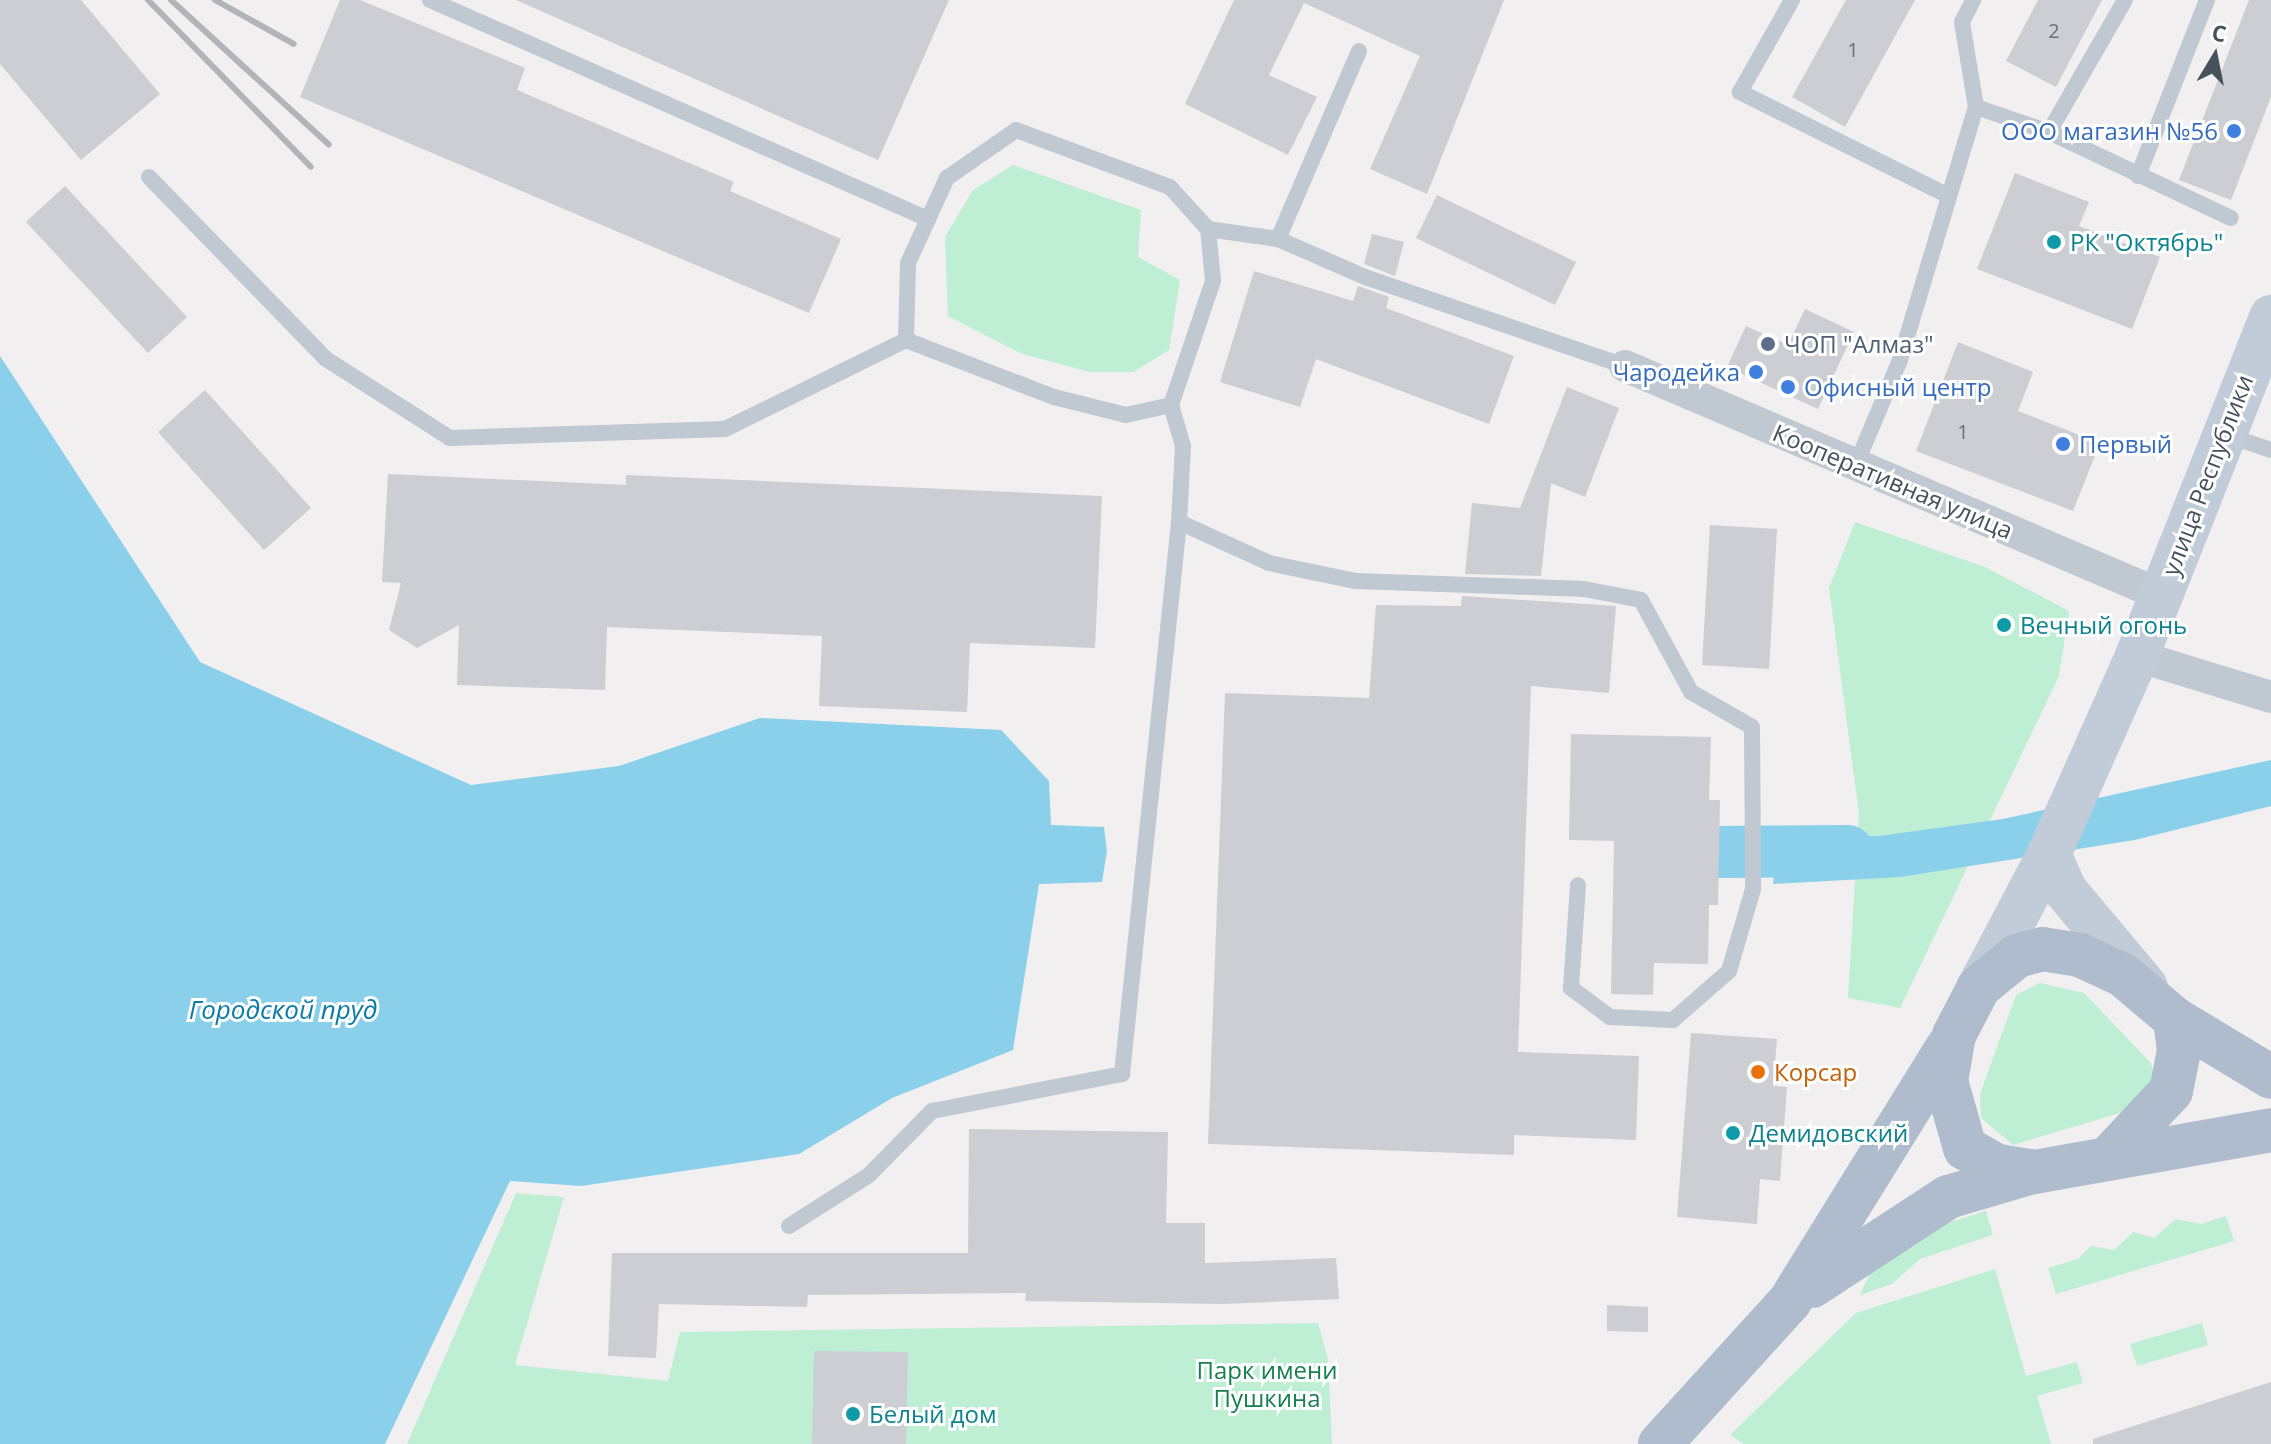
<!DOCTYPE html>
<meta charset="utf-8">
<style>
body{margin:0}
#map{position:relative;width:2271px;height:1444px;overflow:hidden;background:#f1efef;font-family:"Open Sans",sans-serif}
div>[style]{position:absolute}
.green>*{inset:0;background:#beefd4}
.water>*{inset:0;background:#8bd0eb}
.river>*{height:52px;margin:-26px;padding:0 26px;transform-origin:26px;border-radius:26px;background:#8bd0eb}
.building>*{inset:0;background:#ccced4}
.service>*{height:16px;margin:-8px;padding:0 8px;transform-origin:8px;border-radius:8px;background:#c0c8d1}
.minor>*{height:32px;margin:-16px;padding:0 16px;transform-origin:16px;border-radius:16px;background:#c0c8d1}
.secondary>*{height:44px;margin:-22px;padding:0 22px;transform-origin:22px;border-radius:22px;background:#c2cbd8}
.primary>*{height:44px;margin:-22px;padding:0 22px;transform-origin:22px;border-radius:22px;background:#afbcce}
.rail>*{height:6px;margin:-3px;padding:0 3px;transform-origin:3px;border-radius:3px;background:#b1b4b9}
.dots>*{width:22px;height:22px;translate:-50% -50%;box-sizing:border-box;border:4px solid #fff;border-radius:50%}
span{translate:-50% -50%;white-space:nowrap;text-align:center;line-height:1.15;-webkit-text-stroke:6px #fff;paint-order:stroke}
.number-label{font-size:20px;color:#68707a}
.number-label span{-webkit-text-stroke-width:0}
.shop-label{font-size:24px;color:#366cbe}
.right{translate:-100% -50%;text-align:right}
.left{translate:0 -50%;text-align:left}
.culture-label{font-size:24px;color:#0d838f}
.service-label{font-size:24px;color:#4e5e75}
.street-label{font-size:24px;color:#47515c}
.food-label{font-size:24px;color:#c56008}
.park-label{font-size:24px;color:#187e53}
.water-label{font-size:26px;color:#0d7ca9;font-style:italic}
.north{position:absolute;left:2175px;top:16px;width:80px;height:80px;-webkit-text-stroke:6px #fff;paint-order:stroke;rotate:10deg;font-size:22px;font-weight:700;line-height:32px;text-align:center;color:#47515c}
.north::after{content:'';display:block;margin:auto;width:28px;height:36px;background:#47515c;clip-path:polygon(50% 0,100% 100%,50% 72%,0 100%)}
</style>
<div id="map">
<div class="green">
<i style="clip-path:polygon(1013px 165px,1141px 210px,1138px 257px,1180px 280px,1169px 350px,1133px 372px,1089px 372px,1020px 353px,948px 316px,945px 237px,973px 190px)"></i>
<i style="clip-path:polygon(1855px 522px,1985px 567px,2069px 611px,2059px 676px,1900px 1008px,1848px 998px,1859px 814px,1829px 588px)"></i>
<i style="clip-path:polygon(2040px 983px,2084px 993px,2151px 1063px,2155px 1079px,2140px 1107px,2013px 1145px,1981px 1118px,1980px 1094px,2016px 995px)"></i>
<i style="clip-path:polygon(516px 1193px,564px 1197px,515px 1365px,668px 1381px,680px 1332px,1318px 1323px,1328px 1359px,1332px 1444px,407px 1444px)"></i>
<i style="clip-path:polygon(1986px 1211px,1993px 1235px,1920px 1259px,1892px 1284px,1860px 1295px,1872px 1269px,1914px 1233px)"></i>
<i style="clip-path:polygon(2226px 1216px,2234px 1241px,2056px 1294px,2048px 1268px,2078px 1259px,2091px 1246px,2114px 1250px,2133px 1232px,2154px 1238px,2176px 1219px,2201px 1224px)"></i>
<i style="clip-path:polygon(1995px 1269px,2026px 1376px,2077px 1362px,2083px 1383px,2037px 1396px,2051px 1444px,1744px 1444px,1730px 1435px,1856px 1313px)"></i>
<i style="clip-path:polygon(2202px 1323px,2208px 1345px,2137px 1366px,2130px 1344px)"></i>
</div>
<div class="water">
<i style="clip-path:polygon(0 356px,200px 662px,471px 785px,619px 766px,760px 718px,1001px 730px,1049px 781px,1051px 825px,1104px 827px,1107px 851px,1102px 882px,1039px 884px,1013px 1050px,892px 1098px,799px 1154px,581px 1186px,510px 1181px,385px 1444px,0 1444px)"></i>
<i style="clip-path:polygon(2271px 760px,2271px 806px,2135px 840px,1900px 877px,1773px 884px,1777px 838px,1879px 836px,2003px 819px)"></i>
</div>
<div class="river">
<i style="left:1719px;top:852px;width:129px;rotate:-0.4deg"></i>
</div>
<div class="building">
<i style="clip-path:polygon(0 0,81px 0,160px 94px,81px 160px,0 64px)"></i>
<i style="clip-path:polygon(340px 0,360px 0,525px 68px,517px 90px,734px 182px,730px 191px,841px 239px,809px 313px,300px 97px)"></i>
<i style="clip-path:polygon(516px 0,949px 0,878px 160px)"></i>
<i style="clip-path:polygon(1234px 0,1504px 0,1427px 194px,1370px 169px,1420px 56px,1304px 3px,1269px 75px,1317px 97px,1288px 155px,1185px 104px)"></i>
<i style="clip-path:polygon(1846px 0,1915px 0,1845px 127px,1792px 97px)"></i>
<i style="clip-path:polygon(2038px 0,2102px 0,2056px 87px,2006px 61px)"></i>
<i style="clip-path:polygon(2249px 0,2271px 0,2271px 97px,2231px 200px,2179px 180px)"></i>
<i style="clip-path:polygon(2015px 173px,2089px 202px,2079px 226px,2160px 257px,2132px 329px,1977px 269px)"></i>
<i style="clip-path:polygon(65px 186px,187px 317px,148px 353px,26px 222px)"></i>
<i style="clip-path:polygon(1437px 195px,1576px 262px,1555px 305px,1416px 238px)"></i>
<i style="clip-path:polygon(1372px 234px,1404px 242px,1395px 276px,1364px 264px)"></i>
<i style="clip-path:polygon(1254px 271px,1353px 301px,1358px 286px,1389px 297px,1386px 308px,1514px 356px,1489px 424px,1316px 359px,1300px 407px,1220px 382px)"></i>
<i style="clip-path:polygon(1805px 309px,1854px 332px,1818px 409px,1727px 367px,1746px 326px,1788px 345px)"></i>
<i style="clip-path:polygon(1958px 342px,2033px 372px,2018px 411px,2100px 443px,2073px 511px,1916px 451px)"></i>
<i style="clip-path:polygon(1567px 387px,1619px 408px,1585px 497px,1551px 483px,1541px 576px,1465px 574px,1472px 503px,1520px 508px)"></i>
<i style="clip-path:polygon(205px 390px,311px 508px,264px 550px,158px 432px)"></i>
<i style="clip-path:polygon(388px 474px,626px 485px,626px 475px,1102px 496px,1095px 648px,970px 643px,967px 712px,819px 706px,822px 636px,607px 627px,605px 690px,457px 685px,459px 625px,417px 648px,389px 630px,401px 583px,382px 582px)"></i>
<i style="clip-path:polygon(1710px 525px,1777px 529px,1769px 669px,1702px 665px)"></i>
<i style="clip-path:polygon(1462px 596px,1616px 606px,1609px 693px,1531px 686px,1518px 1052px,1639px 1056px,1636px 1140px,1514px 1135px,1514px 1155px,1208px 1144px,1225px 693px,1369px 698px,1376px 605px,1461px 606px)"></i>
<i style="clip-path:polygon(1571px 734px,1711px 737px,1709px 800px,1720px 800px,1718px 905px,1709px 905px,1708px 964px,1654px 963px,1653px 995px,1611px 994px,1614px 841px,1569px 840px)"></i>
<i style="clip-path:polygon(1691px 1033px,1777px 1039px,1773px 1086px,1787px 1087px,1780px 1181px,1760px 1179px,1757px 1224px,1677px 1217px)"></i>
<i style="clip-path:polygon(969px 1129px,1168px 1132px,1166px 1223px,1205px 1223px,1205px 1263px,1336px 1258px,1339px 1299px,1223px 1304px,1025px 1301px,1026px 1293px,808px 1295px,807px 1307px,659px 1304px,656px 1358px,608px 1356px,612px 1253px,968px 1253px)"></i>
<i style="clip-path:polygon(1607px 1305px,1648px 1307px,1648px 1332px,1607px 1331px)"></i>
<i style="clip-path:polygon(814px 1351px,908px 1352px,906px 1444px,812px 1444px)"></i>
<i style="clip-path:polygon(2271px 1382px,2271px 1444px,2093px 1444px,2093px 1439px)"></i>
</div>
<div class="service">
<i style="left:430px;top:0;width:544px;rotate:23.74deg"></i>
<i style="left:1792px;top:0;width:106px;rotate:119.5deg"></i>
<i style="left:1740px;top:92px;width:229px;rotate:26.5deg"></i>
<i style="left:1359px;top:51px;width:205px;rotate:113.3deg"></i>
<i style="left:1278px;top:239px;width:71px;rotate:-171.9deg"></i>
<i style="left:1208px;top:229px;width:52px;rotate:84.5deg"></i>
<i style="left:1213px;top:281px;width:131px;rotate:108.7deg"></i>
<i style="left:1171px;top:405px;width:43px;rotate:73.7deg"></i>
<i style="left:1183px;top:446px;width:76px;rotate:93deg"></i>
<i style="left:1179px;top:522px;width:99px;rotate:24.5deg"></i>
<i style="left:1269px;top:563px;width:89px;rotate:11.7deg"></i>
<i style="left:1356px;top:581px;width:228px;rotate:2deg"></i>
<i style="left:1584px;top:589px;width:58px;rotate:10.9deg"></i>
<i style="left:1641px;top:600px;width:105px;rotate:61.5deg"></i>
<i style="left:1691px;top:692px;width:70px;rotate:29.8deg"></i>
<i style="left:1752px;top:727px;width:162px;rotate:89.6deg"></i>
<i style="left:1753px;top:889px;width:85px;rotate:106.3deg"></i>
<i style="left:1729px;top:971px;width:74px;rotate:138.8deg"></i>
<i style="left:1673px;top:1020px;width:63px;rotate:-177.3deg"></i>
<i style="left:1610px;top:1017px;width:49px;rotate:-143.4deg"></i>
<i style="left:1571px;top:988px;width:103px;rotate:-86.1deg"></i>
<i style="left:1976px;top:107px;width:77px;rotate:18.9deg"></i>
<i style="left:2049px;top:132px;width:201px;rotate:25.3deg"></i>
<i style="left:2049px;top:132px;width:152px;rotate:-60.1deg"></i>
<i style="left:2138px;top:176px;width:189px;rotate:-68.6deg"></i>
<i style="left:149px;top:177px;width:254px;rotate:45.8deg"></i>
<i style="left:326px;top:359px;width:147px;rotate:32.5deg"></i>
<i style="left:450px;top:438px;width:275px;rotate:-1.9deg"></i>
<i style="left:725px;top:429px;width:202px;rotate:-26.2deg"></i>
<i style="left:906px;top:340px;width:77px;rotate:-88.5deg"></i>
<i style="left:908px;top:263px;width:94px;rotate:-65.4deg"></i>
<i style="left:947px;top:178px;width:84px;rotate:-34.8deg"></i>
<i style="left:1016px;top:130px;width:164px;rotate:20.3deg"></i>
<i style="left:1170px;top:187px;width:57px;rotate:47.9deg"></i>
<i style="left:1278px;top:239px;width:95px;rotate:23.6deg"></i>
<i style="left:1365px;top:277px;width:275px;rotate:18.9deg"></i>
<i style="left:906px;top:340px;width:159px;rotate:21.1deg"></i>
<i style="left:1054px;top:397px;width:74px;rotate:14deg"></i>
<i style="left:1126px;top:415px;width:46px;rotate:-12.5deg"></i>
<i style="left:2227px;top:435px;width:46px;rotate:18.8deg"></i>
<i style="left:1855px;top:467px;width:116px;rotate:-67.2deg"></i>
<i style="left:1900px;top:360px;width:264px;rotate:-73.3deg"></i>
<i style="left:1976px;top:107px;width:86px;rotate:-99.4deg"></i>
<i style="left:1962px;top:22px;width:25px;rotate:-63deg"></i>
<i style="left:789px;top:1226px;width:95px;rotate:-32.5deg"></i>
<i style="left:869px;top:1175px;width:90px;rotate:-45.5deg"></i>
<i style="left:932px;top:1111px;width:194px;rotate:-11deg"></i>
<i style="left:1122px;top:1074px;width:555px;rotate:-84.1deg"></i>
</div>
<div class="minor">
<i style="left:1625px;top:366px;width:583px;rotate:23.13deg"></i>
<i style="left:2137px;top:656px;width:140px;rotate:17deg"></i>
</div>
<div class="secondary">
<i style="left:2049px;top:854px;width:39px;rotate:66deg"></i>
<i style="left:2065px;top:890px;width:126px;rotate:50.1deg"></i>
<i style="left:1979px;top:987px;width:150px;rotate:-62.2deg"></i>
<i style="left:2049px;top:854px;width:217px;rotate:-66deg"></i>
<i style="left:2137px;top:656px;width:365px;rotate:-68.4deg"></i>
</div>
<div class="primary">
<i style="left:2175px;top:1019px;width:112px;rotate:31.1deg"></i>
<i style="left:2113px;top:1153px;width:85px;rotate:-46.9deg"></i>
<i style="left:2171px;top:1091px;width:41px;rotate:-78.7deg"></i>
<i style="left:2179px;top:1051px;width:32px;rotate:-97deg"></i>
<i style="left:2175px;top:1019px;width:68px;rotate:-139.8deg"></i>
<i style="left:2123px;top:975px;width:47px;rotate:-155.1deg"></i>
<i style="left:2080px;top:955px;width:37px;rotate:-171deg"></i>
<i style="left:2043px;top:949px;width:27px;rotate:165deg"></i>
<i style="left:2017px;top:956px;width:49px;rotate:140.8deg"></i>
<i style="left:1979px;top:987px;width:54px;rotate:117.5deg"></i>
<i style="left:1954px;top:1035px;width:47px;rotate:99.9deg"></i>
<i style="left:1946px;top:1081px;width:70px;rotate:74.2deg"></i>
<i style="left:1965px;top:1148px;width:38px;rotate:29deg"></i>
<i style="left:1998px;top:1166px;width:36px;rotate:9deg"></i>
<i style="left:2034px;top:1172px;width:241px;rotate:-10deg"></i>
<i style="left:1812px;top:1286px;width:163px;rotate:-33.2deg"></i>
<i style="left:1948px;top:1197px;width:89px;rotate:-16.4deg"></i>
<i style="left:1660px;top:1444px;width:193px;rotate:-47.7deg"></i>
<i style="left:1790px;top:1301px;width:298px;rotate:-58.2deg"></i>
</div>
<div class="rail">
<i style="left:148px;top:0;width:233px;rotate:45.7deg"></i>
<i style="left:171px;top:0;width:214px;rotate:42.5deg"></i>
<i style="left:215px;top:0;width:90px;rotate:29.1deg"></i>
</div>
<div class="dots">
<i style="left:2234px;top:131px;background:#3f7fe0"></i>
<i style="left:2054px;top:242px;background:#0f9aa8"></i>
<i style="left:1768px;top:344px;background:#5c6f8a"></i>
<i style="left:1756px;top:372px;background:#3f7fe0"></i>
<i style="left:1788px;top:387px;background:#3f7fe0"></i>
<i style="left:2063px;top:444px;background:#3f7fe0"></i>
<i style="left:2004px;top:625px;background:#0f9aa8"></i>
<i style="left:1758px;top:1072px;background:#e8710a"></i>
<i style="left:1733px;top:1133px;background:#0f9aa8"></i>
<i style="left:853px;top:1414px;background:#0f9aa8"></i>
</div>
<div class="number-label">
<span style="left:2054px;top:30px">2</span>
<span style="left:1853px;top:49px">1</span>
<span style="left:1963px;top:431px">1</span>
</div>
<div class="shop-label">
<span class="right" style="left:2218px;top:131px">ООО магазин №56</span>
<span class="right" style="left:1740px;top:372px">Чародейка</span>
<span class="left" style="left:1804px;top:387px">Офисный центр</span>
<span class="left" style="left:2079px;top:444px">Первый</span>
</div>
<div class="culture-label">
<span class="left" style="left:2070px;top:242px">РК "Октябрь"</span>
<span class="left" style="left:2020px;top:625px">Вечный огонь</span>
<span class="left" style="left:1749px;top:1133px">Демидовский</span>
<span class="left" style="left:869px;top:1414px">Белый дом</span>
</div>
<div class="service-label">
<span class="left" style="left:1784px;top:344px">ЧОП "Алмаз"</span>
</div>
<div class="street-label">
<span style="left:2207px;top:475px;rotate:-69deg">улица Республики</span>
<span style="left:1893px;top:481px;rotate:23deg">Кооперативная улица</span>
</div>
<div class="food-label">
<span class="left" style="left:1774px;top:1072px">Корсар</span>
</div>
<div class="park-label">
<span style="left:1267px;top:1384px">Парк имени<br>Пушкина</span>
</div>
<div class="water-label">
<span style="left:283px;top:1010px">Городской пруд</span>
</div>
<div class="north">С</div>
</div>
